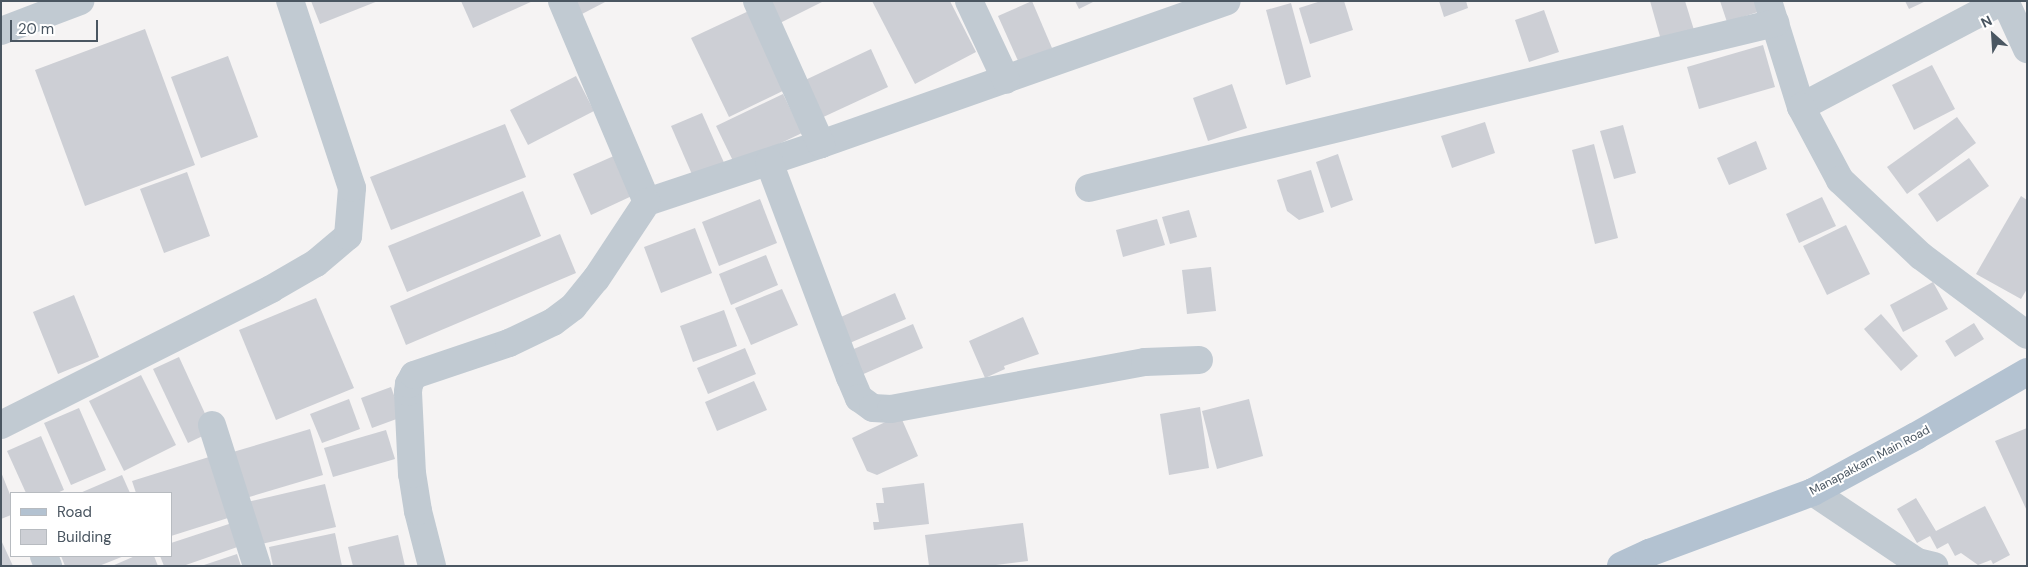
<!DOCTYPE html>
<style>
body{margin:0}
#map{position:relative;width:2028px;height:567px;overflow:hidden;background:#f5f3f3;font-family:"DM Sans",sans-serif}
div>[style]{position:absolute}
.building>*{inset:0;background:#cdcfd5}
.minor>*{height:28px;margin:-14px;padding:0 14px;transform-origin:14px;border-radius:14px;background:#c1cad2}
.major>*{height:28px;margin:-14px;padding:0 14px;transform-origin:14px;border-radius:14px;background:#b3c2d1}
span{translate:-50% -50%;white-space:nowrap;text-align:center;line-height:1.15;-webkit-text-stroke:4px #fff;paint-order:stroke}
.street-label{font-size:12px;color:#4a5661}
.frame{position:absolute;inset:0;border:2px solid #4a5661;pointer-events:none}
.legend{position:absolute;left:10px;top:492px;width:162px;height:65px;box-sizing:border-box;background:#fff;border:1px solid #b7bbc0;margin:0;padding:6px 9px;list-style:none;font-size:15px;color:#4a5661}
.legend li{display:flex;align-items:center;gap:10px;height:25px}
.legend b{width:25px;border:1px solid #b7bbc0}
.north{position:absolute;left:1968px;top:10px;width:50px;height:50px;-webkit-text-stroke:4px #fff;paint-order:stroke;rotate:334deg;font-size:14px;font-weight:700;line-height:20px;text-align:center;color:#4a5661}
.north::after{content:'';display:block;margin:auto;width:18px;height:22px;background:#4a5661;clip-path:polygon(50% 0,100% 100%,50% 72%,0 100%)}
.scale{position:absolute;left:10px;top:20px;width:88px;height:22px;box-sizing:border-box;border:2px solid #4a5661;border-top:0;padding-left:6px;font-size:15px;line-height:18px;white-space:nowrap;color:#4a5661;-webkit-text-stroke:4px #fff;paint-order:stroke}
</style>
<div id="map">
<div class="building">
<i style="clip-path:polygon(311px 1px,378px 1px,320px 24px)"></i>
<i style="clip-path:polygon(461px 1px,533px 1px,473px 28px)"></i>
<i style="clip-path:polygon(576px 1px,607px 1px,582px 14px)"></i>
<i style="clip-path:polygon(767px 1px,824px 1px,778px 24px)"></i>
<i style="clip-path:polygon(872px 1px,950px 1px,976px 52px,915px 84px)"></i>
<i style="clip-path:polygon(1032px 1px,1052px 48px,1019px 63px,998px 16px)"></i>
<i style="clip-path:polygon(1075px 1px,1095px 1px,1079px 9px)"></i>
<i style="clip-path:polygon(1321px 1px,1344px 1px,1353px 30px,1310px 44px,1299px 8px)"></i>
<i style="clip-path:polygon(1439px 1px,1466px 1px,1468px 8px,1444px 17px)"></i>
<i style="clip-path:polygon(1650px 1px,1685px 1px,1694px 30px,1661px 40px)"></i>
<i style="clip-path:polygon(1720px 1px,1761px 1px,1764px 10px,1727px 22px)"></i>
<i style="clip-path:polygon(1905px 1px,1926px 1px,1909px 9px)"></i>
<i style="clip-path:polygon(1291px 3px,1311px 77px,1286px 85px,1266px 10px)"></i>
<i style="clip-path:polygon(753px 9px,791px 87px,729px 117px,691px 38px)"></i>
<i style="clip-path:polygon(1544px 10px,1559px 52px,1529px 62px,1515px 20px)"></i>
<i style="clip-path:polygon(145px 29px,195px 165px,85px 206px,35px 70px)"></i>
<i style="clip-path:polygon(1763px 45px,1775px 87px,1699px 109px,1687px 67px)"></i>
<i style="clip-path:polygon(871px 49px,888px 87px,819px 119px,801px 82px)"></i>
<i style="clip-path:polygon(228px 56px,258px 137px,201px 158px,171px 77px)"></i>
<i style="clip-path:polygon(1932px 65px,1955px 109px,1914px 130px,1892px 85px)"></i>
<i style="clip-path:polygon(576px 76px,594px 111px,528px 145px,510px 110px)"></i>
<i style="clip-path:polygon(1232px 84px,1247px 128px,1208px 141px,1193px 98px)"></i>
<i style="clip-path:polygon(783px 94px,802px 133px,735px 165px,716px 126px)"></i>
<i style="clip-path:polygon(702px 113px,725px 165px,694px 179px,671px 126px)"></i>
<i style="clip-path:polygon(1957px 117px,1976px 143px,1907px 194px,1887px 167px)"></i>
<i style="clip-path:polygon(1485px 122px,1495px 153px,1452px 168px,1441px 136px)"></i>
<i style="clip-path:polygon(505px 124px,526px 177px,391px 230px,370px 177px)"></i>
<i style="clip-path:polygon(1623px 125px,1636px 173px,1614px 179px,1600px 131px)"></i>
<i style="clip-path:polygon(1756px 141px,1767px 169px,1729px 185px,1717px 158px)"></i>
<i style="clip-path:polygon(1594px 144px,1618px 238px,1595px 244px,1572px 150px)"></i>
<i style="clip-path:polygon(1338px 154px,1353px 200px,1331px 208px,1316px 162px)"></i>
<i style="clip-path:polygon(616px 155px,634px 195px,591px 215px,573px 174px)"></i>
<i style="clip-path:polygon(1969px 158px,1989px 186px,1937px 222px,1918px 194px)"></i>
<i style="clip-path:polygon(1311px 170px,1324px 212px,1299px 220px,1287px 211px,1277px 180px)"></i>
<i style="clip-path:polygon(187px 172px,210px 236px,164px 253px,140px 189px)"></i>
<i style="clip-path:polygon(523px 191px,541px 236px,407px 292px,388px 246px)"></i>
<i style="clip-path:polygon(2021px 196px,2027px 200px,2027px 289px,2021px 299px,1976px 274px)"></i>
<i style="clip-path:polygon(1822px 197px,1836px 226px,1799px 243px,1786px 214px)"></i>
<i style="clip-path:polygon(760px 199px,777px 243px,719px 266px,702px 222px)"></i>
<i style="clip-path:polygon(1189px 210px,1197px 237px,1170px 244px,1162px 217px)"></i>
<i style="clip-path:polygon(1157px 219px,1165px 245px,1123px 257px,1116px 230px)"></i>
<i style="clip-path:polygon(1846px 225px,1870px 274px,1827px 295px,1803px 246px)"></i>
<i style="clip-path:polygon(695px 228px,712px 273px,661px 293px,644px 247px)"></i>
<i style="clip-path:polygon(560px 234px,576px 273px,406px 345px,390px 306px)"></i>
<i style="clip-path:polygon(766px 255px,778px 285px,731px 305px,719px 274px)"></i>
<i style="clip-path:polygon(1211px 267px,1216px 311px,1187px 314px,1182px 270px)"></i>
<i style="clip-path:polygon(1933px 282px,1948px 309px,1903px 332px,1890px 305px)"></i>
<i style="clip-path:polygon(782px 289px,798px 325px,751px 345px,735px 308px)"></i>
<i style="clip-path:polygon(895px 293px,906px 319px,845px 345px,834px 320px)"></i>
<i style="clip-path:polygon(74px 295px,99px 357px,58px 374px,33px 312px)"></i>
<i style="clip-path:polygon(316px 298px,354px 388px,276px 420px,239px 330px)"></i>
<i style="clip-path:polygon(724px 310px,737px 346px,693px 362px,680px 326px)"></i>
<i style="clip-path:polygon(1881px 314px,1918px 356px,1901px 371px,1864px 329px)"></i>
<i style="clip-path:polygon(1023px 317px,1039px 354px,1004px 366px,1005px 369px,985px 378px,969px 341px)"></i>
<i style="clip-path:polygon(1974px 323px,1984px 339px,1955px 357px,1945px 341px)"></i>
<i style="clip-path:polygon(913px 324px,923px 348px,859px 376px,849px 351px)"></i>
<i style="clip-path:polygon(745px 348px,756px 374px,708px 394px,697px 368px)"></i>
<i style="clip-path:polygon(179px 357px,213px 431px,188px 443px,153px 369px)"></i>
<i style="clip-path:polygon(141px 375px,176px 445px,124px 471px,89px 401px)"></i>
<i style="clip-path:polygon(754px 381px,767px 410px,717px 431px,705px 402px)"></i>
<i style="clip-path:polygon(391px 387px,402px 417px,372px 428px,361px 398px)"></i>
<i style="clip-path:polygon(349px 399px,360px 429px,322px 443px,310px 414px)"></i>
<i style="clip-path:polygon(1249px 399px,1263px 456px,1217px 469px,1202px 411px)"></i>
<i style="clip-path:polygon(1200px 407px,1209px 468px,1169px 475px,1160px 414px)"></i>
<i style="clip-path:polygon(79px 408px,106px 470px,71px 485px,44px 423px)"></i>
<i style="clip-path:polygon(900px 415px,918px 456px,877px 475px,867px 471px,852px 438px)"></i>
<i style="clip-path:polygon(2027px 428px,2027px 511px,1995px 441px)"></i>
<i style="clip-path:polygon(310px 429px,323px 475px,246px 498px,233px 452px)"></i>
<i style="clip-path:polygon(386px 430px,395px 459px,333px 477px,324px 448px)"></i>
<i style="clip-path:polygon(41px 436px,64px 490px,57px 493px,26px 493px,7px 451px)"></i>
<i style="clip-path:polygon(209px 457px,228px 518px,171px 536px,171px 493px,136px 493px,132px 481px)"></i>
<i style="clip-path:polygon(1px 472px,11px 497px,11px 515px,1px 519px)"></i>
<i style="clip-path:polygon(122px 475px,130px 493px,80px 493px)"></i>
<i style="clip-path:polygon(924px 483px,929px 524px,874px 530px,873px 522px,879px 522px,876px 503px,884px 503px,882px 488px)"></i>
<i style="clip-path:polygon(325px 484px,336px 527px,257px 545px,247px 502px)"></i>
<i style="clip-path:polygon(1916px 498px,1936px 531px,1985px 506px,2010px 555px,1993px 564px,1991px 560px,1978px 565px,1961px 553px,1955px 556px,1948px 543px,1937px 549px,1930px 536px,1917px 543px,1897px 509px)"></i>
<i style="clip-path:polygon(238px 521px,246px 544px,183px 566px,164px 566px,160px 556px,171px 556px,171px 543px)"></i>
<i style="clip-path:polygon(1023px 523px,1028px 561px,988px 566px,929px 566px,925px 535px)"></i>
<i style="clip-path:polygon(335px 533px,342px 566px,273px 566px,269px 547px)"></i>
<i style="clip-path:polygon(398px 535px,405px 566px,353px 566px,348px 547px)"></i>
<i style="clip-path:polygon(1px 540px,13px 566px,1px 566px)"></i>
<i style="clip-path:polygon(237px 554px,241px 566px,204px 566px,204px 565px)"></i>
<i style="clip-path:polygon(61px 556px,124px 556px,99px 566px,65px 566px)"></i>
<i style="clip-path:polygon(135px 556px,154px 556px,158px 566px,112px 566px)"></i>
</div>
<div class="minor">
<i style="left:562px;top:1px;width:218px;rotate:67.1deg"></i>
<i style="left:647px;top:202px;width:183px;rotate:-18.4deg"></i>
<i style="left:821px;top:144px;width:430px;rotate:-19.4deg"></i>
<i style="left:757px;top:1px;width:157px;rotate:65.9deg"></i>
<i style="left:969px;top:1px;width:87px;rotate:64.9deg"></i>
<i style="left:1768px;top:1px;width:111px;rotate:72.7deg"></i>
<i style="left:2002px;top:1px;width:227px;rotate:152.2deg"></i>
<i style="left:1801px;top:107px;width:83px;rotate:61.9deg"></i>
<i style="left:1840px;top:180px;width:111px;rotate:43.2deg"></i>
<i style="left:1921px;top:256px;width:132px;rotate:36.7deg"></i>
<i style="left:2005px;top:1px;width:53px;rotate:65.4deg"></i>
<i style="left:1px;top:31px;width:85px;rotate:-20.8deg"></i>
<i style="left:769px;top:162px;width:230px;rotate:69.4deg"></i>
<i style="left:850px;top:377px;width:23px;rotate:67deg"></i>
<i style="left:859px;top:398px;width:17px;rotate:36deg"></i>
<i style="left:873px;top:408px;width:18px;rotate:3deg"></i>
<i style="left:891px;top:409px;width:258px;rotate:-10.5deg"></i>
<i style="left:1145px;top:362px;width:54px;rotate:-2.1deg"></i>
<i style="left:1089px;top:188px;width:706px;rotate:-13.52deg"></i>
<i style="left:1px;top:425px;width:302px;rotate:-26.7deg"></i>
<i style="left:271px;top:289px;width:52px;rotate:-30deg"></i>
<i style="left:316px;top:263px;width:42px;rotate:-40.2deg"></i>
<i style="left:348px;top:236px;width:48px;rotate:-85.2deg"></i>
<i style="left:352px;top:188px;width:197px;rotate:-108.3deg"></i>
<i style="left:212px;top:425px;width:148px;rotate:72.3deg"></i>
<i style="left:1813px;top:492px;width:125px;rotate:33.9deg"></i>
<i style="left:1917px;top:562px;width:18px;rotate:13deg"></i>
<i style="left:44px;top:556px;width:11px;rotate:68deg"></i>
<i style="left:432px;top:566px;width:57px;rotate:-104.3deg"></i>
<i style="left:418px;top:511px;width:37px;rotate:-99deg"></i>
<i style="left:412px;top:474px;width:82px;rotate:-92.8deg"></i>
<i style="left:408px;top:392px;width:8px;rotate:-83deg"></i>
<i style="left:409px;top:384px;width:10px;rotate:-61deg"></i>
<i style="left:414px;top:375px;width:100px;rotate:-18.6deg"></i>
<i style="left:509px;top:343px;width:49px;rotate:-25.5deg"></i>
<i style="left:553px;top:322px;width:25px;rotate:-37deg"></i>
<i style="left:573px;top:307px;width:36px;rotate:-51deg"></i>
<i style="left:596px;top:279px;width:92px;rotate:-56.5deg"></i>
</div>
<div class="major">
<i style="left:1621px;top:566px;width:31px;rotate:-25deg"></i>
<i style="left:1649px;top:553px;width:175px;rotate:-20.4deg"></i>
<i style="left:1813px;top:492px;width:117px;rotate:-28.5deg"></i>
<i style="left:1916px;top:436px;width:128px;rotate:-30deg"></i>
</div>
<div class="street-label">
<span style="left:1870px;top:461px;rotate:-28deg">Manapakkam Main Road</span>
</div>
<div class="frame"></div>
<ul class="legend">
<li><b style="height:6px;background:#b3c2d1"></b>Road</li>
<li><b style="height:14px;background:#cdcfd5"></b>Building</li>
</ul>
<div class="north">N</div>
<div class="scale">20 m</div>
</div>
